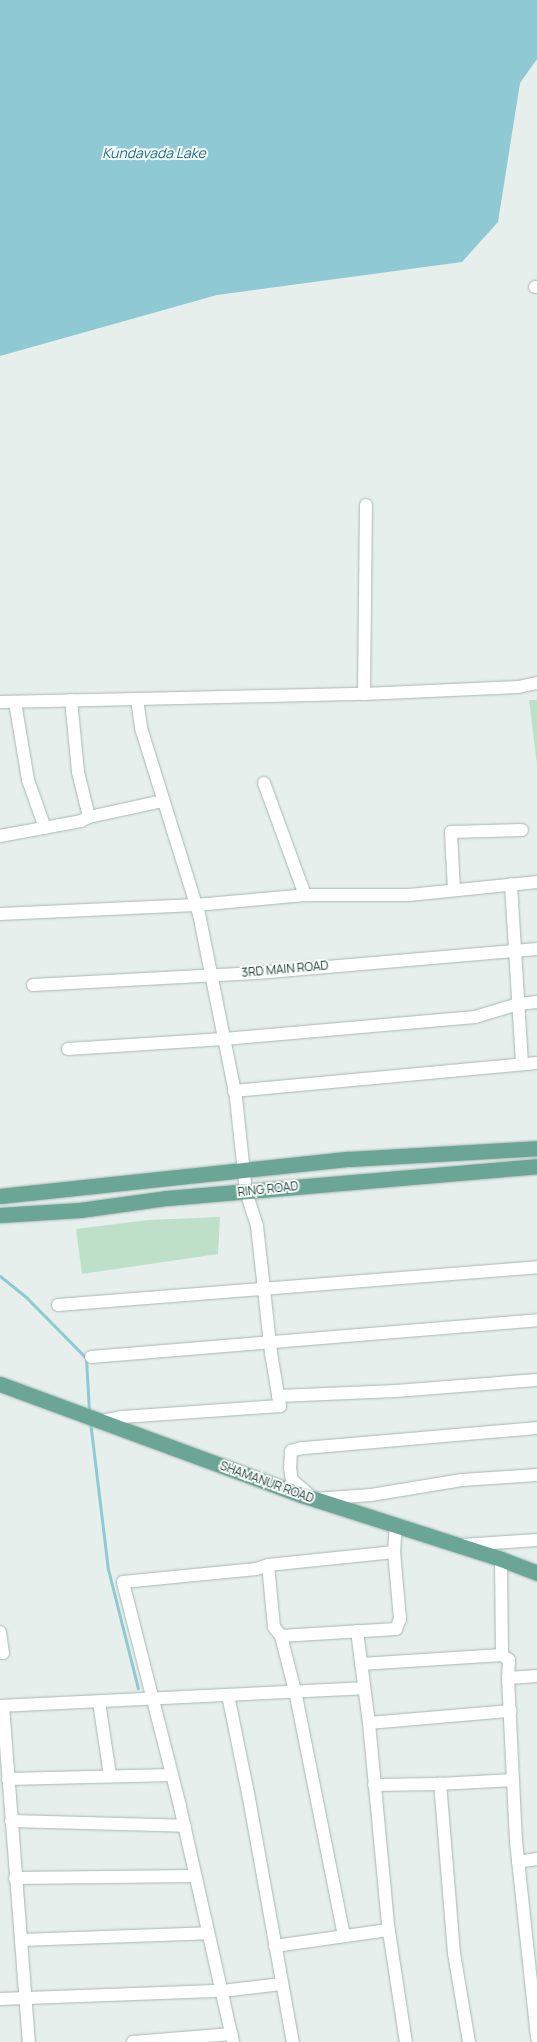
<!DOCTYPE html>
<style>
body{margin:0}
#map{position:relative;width:537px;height:2042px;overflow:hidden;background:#e6efeb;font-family:Manrope,sans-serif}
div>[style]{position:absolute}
.green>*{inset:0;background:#bfe0c8}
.water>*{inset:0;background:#8ec9d4}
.stream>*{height:3px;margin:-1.5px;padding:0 1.5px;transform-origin:1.5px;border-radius:1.5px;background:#8ec9d4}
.roads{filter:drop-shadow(0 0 1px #a8b8b2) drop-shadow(0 0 1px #a8b8b2)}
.minor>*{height:12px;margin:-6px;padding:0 6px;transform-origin:6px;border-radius:6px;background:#fff}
.major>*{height:15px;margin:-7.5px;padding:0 7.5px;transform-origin:7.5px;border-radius:7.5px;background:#6aa596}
span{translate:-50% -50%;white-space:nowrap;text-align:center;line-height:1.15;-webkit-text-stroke:4px #f7fbf9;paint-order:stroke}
.street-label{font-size:12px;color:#24423a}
.water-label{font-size:14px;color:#1c6f80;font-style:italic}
</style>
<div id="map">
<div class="green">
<i style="clip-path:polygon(529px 700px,537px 700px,537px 764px)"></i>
<i style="clip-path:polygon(220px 1217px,218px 1254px,82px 1274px,76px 1229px,148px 1220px)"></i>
</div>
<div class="water">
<i style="clip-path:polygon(0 0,537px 0,537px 59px,520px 83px,498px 222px,462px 262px,217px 295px,0 356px)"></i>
</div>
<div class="stream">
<i style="left:0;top:1276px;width:35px;rotate:39deg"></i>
<i style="left:27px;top:1298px;width:84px;rotate:45.5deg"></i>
<i style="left:86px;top:1358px;width:54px;rotate:86.8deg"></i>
<i style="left:90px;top:1421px;width:149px;rotate:83.1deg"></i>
<i style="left:108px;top:1569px;width:123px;rotate:75.9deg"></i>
</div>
<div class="roads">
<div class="minor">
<i style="left:535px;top:287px;width:2px"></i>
<i style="left:364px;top:694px;width:189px;rotate:-89.4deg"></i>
<i style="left:137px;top:699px;width:227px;rotate:-1.3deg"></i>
<i style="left:364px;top:694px;width:154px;rotate:-2.6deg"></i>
<i style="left:518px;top:687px;width:19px;rotate:-12deg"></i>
<i style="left:71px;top:700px;width:72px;rotate:84.4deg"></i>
<i style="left:78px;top:772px;width:46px;rotate:76.3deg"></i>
<i style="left:0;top:702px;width:137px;rotate:-1.3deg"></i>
<i style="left:137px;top:699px;width:29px;rotate:82deg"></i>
<i style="left:141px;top:728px;width:195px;rotate:72.7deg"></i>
<i style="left:199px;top:914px;width:188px;rotate:78.6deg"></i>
<i style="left:236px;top:1098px;width:95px;rotate:83.9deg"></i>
<i style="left:246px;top:1192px;width:36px;rotate:72deg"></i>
<i style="left:257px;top:1226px;width:128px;rotate:83.7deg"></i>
<i style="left:271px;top:1353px;width:54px;rotate:80.4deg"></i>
<i style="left:280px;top:1406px;width:158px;rotate:176deg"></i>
<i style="left:122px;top:1417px;width:21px;rotate:169deg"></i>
<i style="left:15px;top:702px;width:79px;rotate:80.5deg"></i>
<i style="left:28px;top:780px;width:51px;rotate:70.5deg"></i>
<i style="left:264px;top:783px;width:119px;rotate:69.9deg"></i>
<i style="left:0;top:836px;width:82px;rotate:-10.5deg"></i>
<i style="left:81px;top:821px;width:9px;rotate:-27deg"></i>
<i style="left:89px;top:817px;width:76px;rotate:-12.2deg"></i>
<i style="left:511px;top:884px;width:180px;rotate:86.5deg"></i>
<i style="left:454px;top:890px;width:58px;rotate:-93deg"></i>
<i style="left:451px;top:832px;width:71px;rotate:-1.6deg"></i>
<i style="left:0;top:914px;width:196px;rotate:-2.6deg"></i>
<i style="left:196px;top:905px;width:109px;rotate:-5.2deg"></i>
<i style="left:305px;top:895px;width:104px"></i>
<i style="left:409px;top:895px;width:129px;rotate:-5.8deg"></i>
<i style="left:33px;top:985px;width:224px;rotate:-3.1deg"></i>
<i style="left:257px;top:973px;width:281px;rotate:-4.9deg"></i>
<i style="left:68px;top:1049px;width:156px;rotate:-3.7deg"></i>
<i style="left:224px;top:1039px;width:252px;rotate:-5deg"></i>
<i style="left:475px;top:1017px;width:45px;rotate:-16.8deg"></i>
<i style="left:518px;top:1004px;width:19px;rotate:-6deg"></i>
<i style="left:234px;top:1091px;width:304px;rotate:-5.3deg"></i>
<i style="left:58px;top:1305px;width:481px;rotate:-4.5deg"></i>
<i style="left:91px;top:1357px;width:448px;rotate:-4.7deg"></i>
<i style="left:278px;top:1396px;width:118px;rotate:-2.4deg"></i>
<i style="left:396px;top:1391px;width:141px;rotate:-4.5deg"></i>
<i style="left:537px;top:1428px;width:236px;rotate:175.1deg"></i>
<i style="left:302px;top:1448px;width:11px;rotate:165deg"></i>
<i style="left:291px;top:1451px;width:17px;rotate:93deg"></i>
<i style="left:290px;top:1468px;width:12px;rotate:81deg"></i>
<i style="left:292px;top:1480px;width:29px;rotate:41deg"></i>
<i style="left:314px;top:1499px;width:57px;rotate:-4deg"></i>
<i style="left:371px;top:1495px;width:92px;rotate:-9.4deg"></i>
<i style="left:462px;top:1480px;width:75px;rotate:-3.8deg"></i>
<i style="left:462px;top:1545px;width:75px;rotate:-3.8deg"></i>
<i style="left:501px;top:1559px;width:96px;rotate:89.4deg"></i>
<i style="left:357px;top:1631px;width:93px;rotate:82.6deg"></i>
<i style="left:369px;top:1723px;width:142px;rotate:-4.9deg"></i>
<i style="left:0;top:1632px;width:21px;rotate:82deg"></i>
<i style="left:3px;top:1653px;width:3px;rotate:180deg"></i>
<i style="left:281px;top:1636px;width:11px;rotate:-128deg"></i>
<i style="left:274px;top:1627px;width:62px;rotate:-95.5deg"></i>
<i style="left:268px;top:1565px;width:127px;rotate:-5.9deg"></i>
<i style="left:361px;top:1664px;width:141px;rotate:-3.7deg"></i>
<i style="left:502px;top:1655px;width:9px;rotate:36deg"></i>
<i style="left:509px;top:1660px;width:18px;rotate:93deg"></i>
<i style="left:537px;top:1676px;width:29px;rotate:176deg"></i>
<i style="left:508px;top:1678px;width:163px;rotate:87.2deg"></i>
<i style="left:516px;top:1841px;width:198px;rotate:83.9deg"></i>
<i style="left:228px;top:1695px;width:100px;rotate:78.5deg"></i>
<i style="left:248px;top:1793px;width:253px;rotate:79.8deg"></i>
<i style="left:99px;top:1702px;width:75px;rotate:81.5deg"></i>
<i style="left:0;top:1706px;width:363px;rotate:-2.8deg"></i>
<i style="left:3px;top:1706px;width:337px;rotate:85.6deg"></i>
<i style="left:369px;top:1723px;width:203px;rotate:84.6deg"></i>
<i style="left:388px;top:1925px;width:118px;rotate:81.3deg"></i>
<i style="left:8px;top:1779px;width:164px;rotate:-1.4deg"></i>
<i style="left:374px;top:1785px;width:66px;rotate:-0.9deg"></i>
<i style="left:11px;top:1821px;width:174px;rotate:1.6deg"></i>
<i style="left:518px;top:1862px;width:19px;rotate:-9deg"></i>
<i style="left:15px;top:1878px;width:180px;rotate:-0.6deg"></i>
<i style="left:344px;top:1936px;width:250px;rotate:-101.3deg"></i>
<i style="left:295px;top:1691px;width:57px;rotate:-104.3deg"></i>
<i style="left:281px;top:1636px;width:115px;rotate:-3.5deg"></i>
<i style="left:396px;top:1629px;width:11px;rotate:-68deg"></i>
<i style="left:400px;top:1619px;width:67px;rotate:-95.1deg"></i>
<i style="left:394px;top:1552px;width:27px;rotate:-86deg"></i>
<i style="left:21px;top:1940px;width:187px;rotate:-2.1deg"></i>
<i style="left:275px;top:1946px;width:114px;rotate:-8.1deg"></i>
<i style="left:0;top:1999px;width:222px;rotate:-2.1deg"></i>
<i style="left:222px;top:1991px;width:60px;rotate:-6.7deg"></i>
<i style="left:133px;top:2042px;width:99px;rotate:-4.6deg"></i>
<i style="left:233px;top:2042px;width:242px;rotate:-102.7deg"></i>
<i style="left:180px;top:1806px;width:231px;rotate:-104.3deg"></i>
<i style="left:123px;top:1582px;width:134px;rotate:-5.6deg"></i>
<i style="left:256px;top:1569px;width:13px;rotate:-18deg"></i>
<i style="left:469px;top:2042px;width:90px;rotate:-99.6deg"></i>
<i style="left:454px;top:1953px;width:170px;rotate:-94.7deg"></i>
<i style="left:440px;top:1784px;width:73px;rotate:-3.1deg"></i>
</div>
<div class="major">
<i style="left:0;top:1196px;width:351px;rotate:-6.1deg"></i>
<i style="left:349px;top:1159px;width:188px;rotate:-3.3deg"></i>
<i style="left:0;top:1215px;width:80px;rotate:-3.6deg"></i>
<i style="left:80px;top:1210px;width:88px;rotate:-7.9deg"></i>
<i style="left:167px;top:1198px;width:371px;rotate:-4.9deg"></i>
<i style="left:0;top:1384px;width:322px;rotate:20.2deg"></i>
<i style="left:302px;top:1495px;width:209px;rotate:17.8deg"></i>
<i style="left:501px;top:1559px;width:39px;rotate:21deg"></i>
</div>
</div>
<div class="street-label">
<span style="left:285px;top:969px;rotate:-5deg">3RD MAIN ROAD</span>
<span style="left:268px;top:1189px;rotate:-6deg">RING ROAD</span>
<span style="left:267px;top:1482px;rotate:20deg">SHAMANUR ROAD</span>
</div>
<div class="water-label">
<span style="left:154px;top:153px">Kundavada Lake</span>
</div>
</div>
